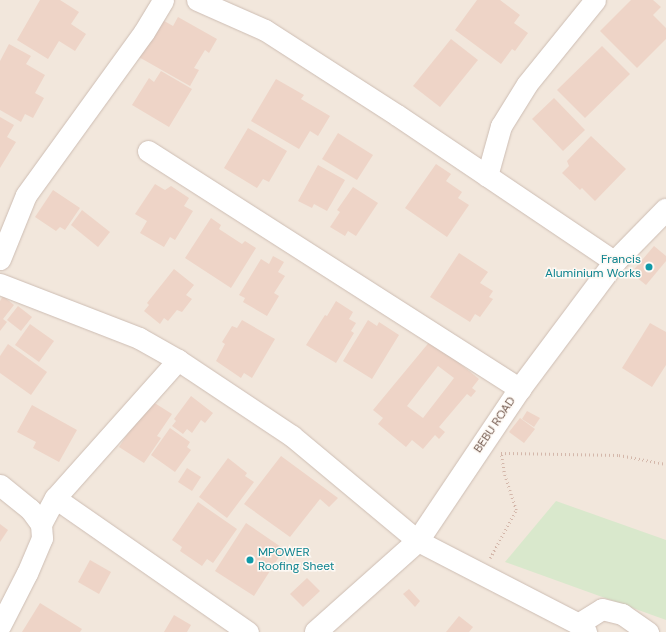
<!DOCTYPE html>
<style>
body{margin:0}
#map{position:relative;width:666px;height:632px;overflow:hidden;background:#fbf5ed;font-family:"DM Sans",sans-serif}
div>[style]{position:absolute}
.residential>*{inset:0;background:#f2e7dc}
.green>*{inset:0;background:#d9e8cc}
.building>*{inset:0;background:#eed4c7}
.path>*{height:2.5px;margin-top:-1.25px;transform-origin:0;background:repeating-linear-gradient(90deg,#d4b7aa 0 1px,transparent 0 4px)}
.roads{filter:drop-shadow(0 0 1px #cdbdb3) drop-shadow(0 0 1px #cdbdb3)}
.street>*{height:21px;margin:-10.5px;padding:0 10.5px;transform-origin:10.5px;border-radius:10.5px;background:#fff}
.secondary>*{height:22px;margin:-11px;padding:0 11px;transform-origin:11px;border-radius:11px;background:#fff}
.dots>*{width:11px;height:11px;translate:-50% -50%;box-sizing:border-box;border:2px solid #fef9f4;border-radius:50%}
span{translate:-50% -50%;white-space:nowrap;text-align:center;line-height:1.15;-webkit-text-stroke:3px #fef9f4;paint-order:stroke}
.culture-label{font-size:12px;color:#0d838f}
.right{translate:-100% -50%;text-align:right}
.left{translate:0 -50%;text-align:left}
.street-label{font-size:12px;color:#755c51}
</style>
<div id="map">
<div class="residential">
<i style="clip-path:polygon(0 0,666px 0,666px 632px,0 632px)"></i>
</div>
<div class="green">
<i style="clip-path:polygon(556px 501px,666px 540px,666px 620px,505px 562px)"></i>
</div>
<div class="building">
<i style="clip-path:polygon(40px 0,60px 0,79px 12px,71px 24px,86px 34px,75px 51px,59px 41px,48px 59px,17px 40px)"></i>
<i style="clip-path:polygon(477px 0,500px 0,520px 15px,514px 23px,528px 33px,515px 51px,512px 49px,501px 64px,455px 30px)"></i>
<i style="clip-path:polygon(631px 0,653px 0,661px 7px,653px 15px,666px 28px,666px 39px,637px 68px,600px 31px)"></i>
<i style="clip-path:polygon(178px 17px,217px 39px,209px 53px,205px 50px,194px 68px,199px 70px,190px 86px,137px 56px,159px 18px,173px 26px)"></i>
<i style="clip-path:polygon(451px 39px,478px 60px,440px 107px,413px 86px)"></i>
<i style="clip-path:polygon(9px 44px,31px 56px,26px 64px,45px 75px,35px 93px,44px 98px,33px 118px,25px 114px,21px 122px,0 110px,0 61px)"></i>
<i style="clip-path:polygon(602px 46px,630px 74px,585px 118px,557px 90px)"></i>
<i style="clip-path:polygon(161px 71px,192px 89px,169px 127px,132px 105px,149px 78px,154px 82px)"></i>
<i style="clip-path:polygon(276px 79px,304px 95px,301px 99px,330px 116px,318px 136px,310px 131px,299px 149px,251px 121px)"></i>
<i style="clip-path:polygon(554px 98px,585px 130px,563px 151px,532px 119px)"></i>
<i style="clip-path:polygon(0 117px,14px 125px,7px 137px,16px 142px,0 168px)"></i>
<i style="clip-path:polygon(248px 128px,287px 151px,269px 182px,263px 179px,257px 188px,224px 168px)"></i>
<i style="clip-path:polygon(338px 133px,373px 155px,357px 180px,322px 159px)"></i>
<i style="clip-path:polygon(591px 136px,626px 169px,595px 201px,582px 188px,580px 190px,562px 173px,569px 166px,567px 161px)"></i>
<i style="clip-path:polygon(436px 164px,451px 174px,446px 181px,462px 192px,458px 198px,469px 205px,447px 237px,405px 208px)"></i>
<i style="clip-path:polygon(318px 165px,345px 180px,327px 211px,314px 204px,312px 208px,298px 201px)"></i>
<i style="clip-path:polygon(155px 184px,165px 190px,171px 186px,189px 198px,184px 206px,193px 211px,175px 240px,170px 237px,164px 247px,140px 233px,147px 221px,135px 214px)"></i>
<i style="clip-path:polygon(353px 187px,378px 203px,356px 236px,348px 231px,345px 236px,330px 227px,340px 212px,337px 210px)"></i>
<i style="clip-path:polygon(53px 190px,80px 208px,65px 230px,60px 227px,56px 231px,35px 217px)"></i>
<i style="clip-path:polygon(82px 210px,110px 232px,98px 247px,71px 225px)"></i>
<i style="clip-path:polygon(211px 218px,221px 225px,219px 229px,242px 244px,245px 241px,256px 248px,231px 288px,185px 258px)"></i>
<i style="clip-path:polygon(654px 246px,666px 256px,666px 261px,646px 285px,631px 273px)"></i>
<i style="clip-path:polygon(459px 253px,488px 272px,480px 283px,493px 291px,489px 297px,493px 299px,480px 317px,475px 314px,470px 322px,430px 297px)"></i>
<i style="clip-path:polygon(273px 256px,284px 262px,278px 272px,285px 276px,274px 293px,279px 296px,267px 316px,243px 302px,245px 298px,239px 295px,261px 259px,269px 264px)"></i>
<i style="clip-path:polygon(174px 269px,194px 285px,186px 295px,192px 299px,182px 312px,177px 310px,168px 321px,164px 318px,160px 324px,144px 311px,149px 305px,147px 303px)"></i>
<i style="clip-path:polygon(3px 296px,14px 305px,3px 319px,7px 322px,0 331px,0 301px)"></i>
<i style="clip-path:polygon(336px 301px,353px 312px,349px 319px,356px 323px,351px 331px,354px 333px,336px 363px,306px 345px,325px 315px,327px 316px)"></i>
<i style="clip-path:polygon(18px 306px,32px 317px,21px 331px,7px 320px)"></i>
<i style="clip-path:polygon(242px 320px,275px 339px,252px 378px,244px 373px,241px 378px,216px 361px,225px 344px,222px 342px,232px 326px,237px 328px)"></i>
<i style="clip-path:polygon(368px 320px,377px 326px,379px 322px,399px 335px,372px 379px,343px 361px)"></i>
<i style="clip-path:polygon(650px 323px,666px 332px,666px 365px,652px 387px,622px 368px)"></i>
<i style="clip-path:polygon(30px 324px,54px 341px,39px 362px,15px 345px)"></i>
<i style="clip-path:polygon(evenodd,431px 340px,479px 379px,472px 388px,476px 391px,471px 397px,467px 394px,439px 427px,445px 432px,439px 439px,435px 435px,423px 449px,412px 440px,406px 447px,378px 424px,383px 418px,373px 410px,431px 340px,438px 366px,454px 378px,423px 418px,407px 406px,438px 366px)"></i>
<i style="clip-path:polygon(8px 344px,47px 372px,31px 395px,0 373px,0 356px)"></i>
<i style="clip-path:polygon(191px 396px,213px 413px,205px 423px,201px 420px,192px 433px,187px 429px,183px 434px,172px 426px,176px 421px,174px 419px)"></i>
<i style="clip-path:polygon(153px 402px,172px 414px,157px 436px,161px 438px,144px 463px,119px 447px,145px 407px,148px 409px)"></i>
<i style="clip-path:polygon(32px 405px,77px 430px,59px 462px,33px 448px,36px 442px,17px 432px)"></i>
<i style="clip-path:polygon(527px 411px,540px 418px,534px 427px,522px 419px)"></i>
<i style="clip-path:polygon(520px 418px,535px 429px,524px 443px,509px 432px)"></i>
<i style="clip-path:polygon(170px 428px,190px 442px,187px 447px,191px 450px,175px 472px,151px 455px)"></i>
<i style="clip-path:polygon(281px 456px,338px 498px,329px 507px,320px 499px,290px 537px,244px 504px)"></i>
<i style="clip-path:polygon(228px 458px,247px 473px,245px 476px,254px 482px,227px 518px,199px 497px)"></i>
<i style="clip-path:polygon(187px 468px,201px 477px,192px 491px,178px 482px)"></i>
<i style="clip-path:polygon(198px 502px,237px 529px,213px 563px,207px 559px,202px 566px,180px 551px,182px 547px,172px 540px)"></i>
<i style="clip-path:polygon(246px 523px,284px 549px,254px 596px,215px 571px)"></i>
<i style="clip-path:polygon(0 524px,8px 530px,0 542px)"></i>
<i style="clip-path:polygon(90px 560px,111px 572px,99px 594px,78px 582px)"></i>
<i style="clip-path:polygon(307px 578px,320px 591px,303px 607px,290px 594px)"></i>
<i style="clip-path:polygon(409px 589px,420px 601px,415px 607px,403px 594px)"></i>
<i style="clip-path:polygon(40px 603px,82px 629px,80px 632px,22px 632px)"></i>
<i style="clip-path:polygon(174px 615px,191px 625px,187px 632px,164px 632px)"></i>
<i style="clip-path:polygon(459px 616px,473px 627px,469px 632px,446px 632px)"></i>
</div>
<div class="path">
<i style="left:501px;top:453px;width:118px;rotate:1deg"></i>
<i style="left:619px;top:455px;width:48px;rotate:10.8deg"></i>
<i style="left:490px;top:558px;width:55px;rotate:-61.6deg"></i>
<i style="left:516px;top:510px;width:40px;rotate:-108deg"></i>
<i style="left:504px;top:472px;width:18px;rotate:-99deg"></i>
</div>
<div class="roads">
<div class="street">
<i style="left:197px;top:0;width:74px;rotate:23.8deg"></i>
<i style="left:265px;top:30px;width:157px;rotate:32.8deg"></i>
<i style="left:397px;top:115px;width:263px;rotate:34deg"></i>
<i style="left:148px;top:151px;width:442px;rotate:32.6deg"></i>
<i style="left:487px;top:176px;width:52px;rotate:-74.4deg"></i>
<i style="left:501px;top:126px;width:49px;rotate:-58.2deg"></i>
<i style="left:527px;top:84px;width:108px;rotate:-51deg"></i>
<i style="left:0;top:259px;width:69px;rotate:-67.9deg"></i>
<i style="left:26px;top:195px;width:201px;rotate:-54.1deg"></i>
<i style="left:144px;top:32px;width:37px;rotate:-59deg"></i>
<i style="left:0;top:284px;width:149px;rotate:21.2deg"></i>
<i style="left:139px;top:338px;width:45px;rotate:29.4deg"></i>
<i style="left:178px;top:360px;width:137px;rotate:33.7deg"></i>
<i style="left:292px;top:436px;width:164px;rotate:39.8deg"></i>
<i style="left:418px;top:541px;width:186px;rotate:27.3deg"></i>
<i style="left:583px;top:626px;width:7px;rotate:63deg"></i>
<i style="left:0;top:485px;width:38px;rotate:39deg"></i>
<i style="left:30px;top:509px;width:19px;rotate:54deg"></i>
<i style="left:41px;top:524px;width:14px;rotate:86deg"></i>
<i style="left:42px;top:538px;width:38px;rotate:113deg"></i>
<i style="left:27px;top:573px;width:59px;rotate:117deg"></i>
<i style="left:55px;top:498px;width:235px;rotate:34.8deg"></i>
<i style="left:41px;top:524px;width:30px;rotate:-62deg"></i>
<i style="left:55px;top:498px;width:185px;rotate:-48.3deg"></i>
<i style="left:578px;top:624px;width:28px;rotate:-32deg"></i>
<i style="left:602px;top:609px;width:21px;rotate:14deg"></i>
<i style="left:622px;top:614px;width:32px;rotate:35deg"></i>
</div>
<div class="secondary">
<i style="left:316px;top:632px;width:137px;rotate:-41.7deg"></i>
<i style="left:418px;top:541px;width:183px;rotate:-56.1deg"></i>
<i style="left:520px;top:389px;width:159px;rotate:-53.2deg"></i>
<i style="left:615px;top:262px;width:73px;rotate:-45.6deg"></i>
</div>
</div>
<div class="dots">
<i style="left:649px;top:267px;background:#0f9aa8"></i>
<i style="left:250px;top:560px;background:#0f9aa8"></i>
</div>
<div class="culture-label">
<span class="right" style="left:641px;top:267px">Francis<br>Aluminium Works</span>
<span class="left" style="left:258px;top:560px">MPOWER<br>Roofing Sheet</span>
</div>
<div class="street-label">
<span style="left:495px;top:425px;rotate:-56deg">BEBU ROAD</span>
</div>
</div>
